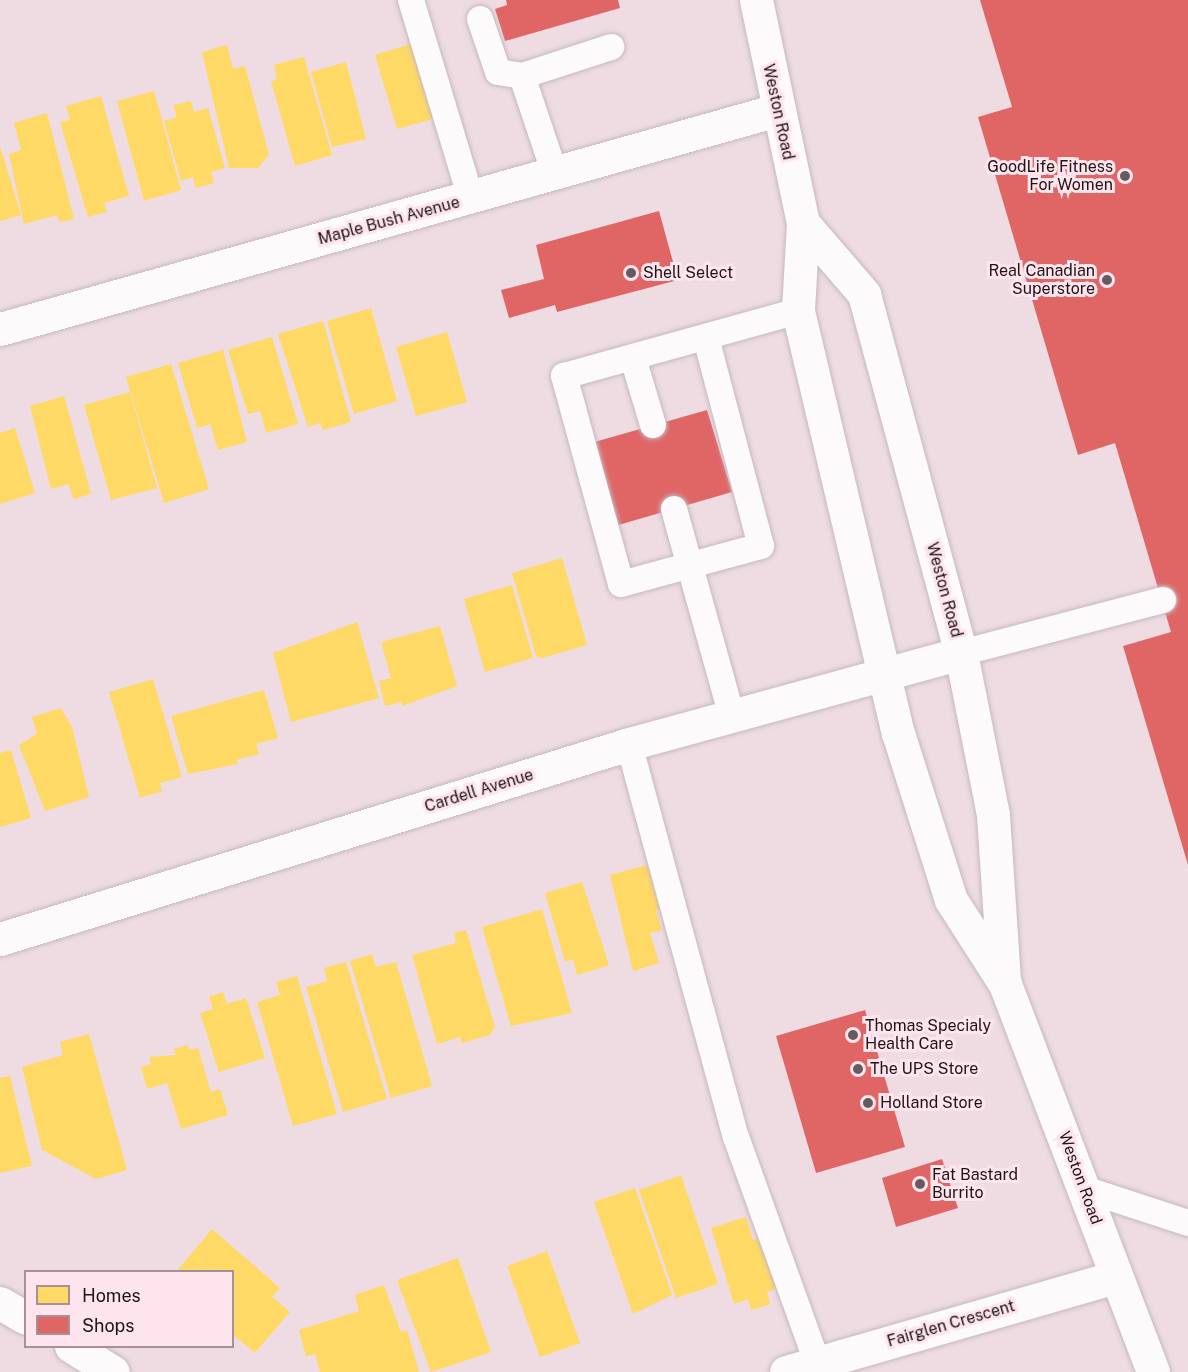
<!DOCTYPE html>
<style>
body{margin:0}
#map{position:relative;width:1188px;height:1372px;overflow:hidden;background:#eedce2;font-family:"Public Sans",sans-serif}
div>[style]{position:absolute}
.homes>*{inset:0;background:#ffd966}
.shops>*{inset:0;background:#e06666}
.roads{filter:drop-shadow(0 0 2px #c6b9be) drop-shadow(0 0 2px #c6b9be)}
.lane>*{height:26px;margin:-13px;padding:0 13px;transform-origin:13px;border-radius:13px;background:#fcfafb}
.street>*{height:33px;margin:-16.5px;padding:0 16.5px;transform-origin:16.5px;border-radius:16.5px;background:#fcfafb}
.secondary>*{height:33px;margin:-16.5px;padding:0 16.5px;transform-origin:16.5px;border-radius:16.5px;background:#fcfafb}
.dots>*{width:16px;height:16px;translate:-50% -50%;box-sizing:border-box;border:3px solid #fee4ec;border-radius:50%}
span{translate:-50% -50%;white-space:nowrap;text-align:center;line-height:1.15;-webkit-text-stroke:6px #fee4ec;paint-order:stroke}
.street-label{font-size:16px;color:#1f1418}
.poi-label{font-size:16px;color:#1f1418}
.right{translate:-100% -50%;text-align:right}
.left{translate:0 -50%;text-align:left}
.legend{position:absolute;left:24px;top:1270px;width:210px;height:78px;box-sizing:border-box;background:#fee4ec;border:2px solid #a59197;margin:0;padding:8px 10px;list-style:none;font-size:18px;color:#1f1418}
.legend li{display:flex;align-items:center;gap:12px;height:30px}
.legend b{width:30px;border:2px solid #a59197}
</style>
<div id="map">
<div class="homes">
<i style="clip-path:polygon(411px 44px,433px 119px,397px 129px,375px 55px)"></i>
<i style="clip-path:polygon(227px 45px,233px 69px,245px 66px,269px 155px,258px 168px,229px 168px,202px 52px)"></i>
<i style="clip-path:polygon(304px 57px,332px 155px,295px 166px,271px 81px,277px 79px,274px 65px)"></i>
<i style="clip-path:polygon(346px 62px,366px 139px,332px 147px,311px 72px)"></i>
<i style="clip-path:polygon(154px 91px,181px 190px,144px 201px,117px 101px)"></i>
<i style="clip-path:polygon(101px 96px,129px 196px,104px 203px,107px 212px,88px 217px,60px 122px,70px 120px,66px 106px)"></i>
<i style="clip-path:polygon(191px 101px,194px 112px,208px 108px,225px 168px,211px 172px,214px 183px,196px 188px,193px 177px,181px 181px,164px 121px,177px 117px,173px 105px)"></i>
<i style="clip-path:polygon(47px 113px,74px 219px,60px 222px,57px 215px,24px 224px,9px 154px,21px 150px,14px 123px)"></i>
<i style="clip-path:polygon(0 146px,21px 215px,0 221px)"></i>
<i style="clip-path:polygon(371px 308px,397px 401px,354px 414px,327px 321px)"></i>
<i style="clip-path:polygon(323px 321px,351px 422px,323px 430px,320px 423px,308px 427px,278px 334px)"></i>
<i style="clip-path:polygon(447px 332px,467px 402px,416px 416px,396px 347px)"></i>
<i style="clip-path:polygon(272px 337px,298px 424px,266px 433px,260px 411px,248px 414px,228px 350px)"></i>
<i style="clip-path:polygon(223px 350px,247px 442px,218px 450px,210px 424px,197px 428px,178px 363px)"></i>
<i style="clip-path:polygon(171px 364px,209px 489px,164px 503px,126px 377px)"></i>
<i style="clip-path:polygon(130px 392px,157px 488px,111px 500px,84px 405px)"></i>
<i style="clip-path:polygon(64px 396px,91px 494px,73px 499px,69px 484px,51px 489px,30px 406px)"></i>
<i style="clip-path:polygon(15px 428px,35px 493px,0 504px,0 433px)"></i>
<i style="clip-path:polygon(562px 558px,587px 645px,542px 658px,536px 656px,512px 573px)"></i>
<i style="clip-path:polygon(512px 585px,533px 658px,485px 672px,464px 599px)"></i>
<i style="clip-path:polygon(357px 622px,379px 698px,291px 722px,273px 653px)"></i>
<i style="clip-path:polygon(440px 626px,457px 686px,402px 706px,401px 702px,385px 706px,379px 681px,391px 678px,381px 642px)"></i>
<i style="clip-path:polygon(153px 679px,182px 777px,160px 783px,162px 791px,140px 798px,109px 692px)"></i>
<i style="clip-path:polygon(264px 690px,278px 738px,256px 744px,259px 754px,236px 760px,238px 764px,188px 774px,171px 716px)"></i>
<i style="clip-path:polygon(61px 708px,72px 727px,89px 797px,45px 811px,19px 745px,37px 734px,32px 717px)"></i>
<i style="clip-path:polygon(11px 750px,31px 818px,0 827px,0 753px)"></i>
<i style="clip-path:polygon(647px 865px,660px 909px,656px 911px,662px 930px,650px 933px,659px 963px,633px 971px,610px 875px)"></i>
<i style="clip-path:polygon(582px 882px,609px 965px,577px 975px,573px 959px,565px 962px,545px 893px)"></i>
<i style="clip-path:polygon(542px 909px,572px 1013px,511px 1026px,482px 927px)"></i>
<i style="clip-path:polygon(466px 930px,495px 1027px,490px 1035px,462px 1043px,460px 1037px,437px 1044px,412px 955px,456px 943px,454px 933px)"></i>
<i style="clip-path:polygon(372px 954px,376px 967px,396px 962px,432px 1086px,391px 1098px,350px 961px)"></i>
<i style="clip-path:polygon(346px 962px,387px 1099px,343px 1112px,306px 987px,327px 981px,324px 968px)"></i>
<i style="clip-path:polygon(297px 976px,337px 1114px,293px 1126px,257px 1002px,280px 995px,276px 982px)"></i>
<i style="clip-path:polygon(223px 992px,227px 1004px,246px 998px,265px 1058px,219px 1072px,200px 1013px,213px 1009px,209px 997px)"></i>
<i style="clip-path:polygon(89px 1034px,127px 1170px,96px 1179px,42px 1150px,22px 1067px,63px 1055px,60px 1042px)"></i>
<i style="clip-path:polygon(188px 1045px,189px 1050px,198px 1048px,211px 1092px,220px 1089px,228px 1115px,181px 1129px,167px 1083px,147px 1089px,141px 1067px,151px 1064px,149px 1057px,176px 1055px,174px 1049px)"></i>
<i style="clip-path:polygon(10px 1076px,32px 1166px,0 1173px,0 1078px)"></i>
<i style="clip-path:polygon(681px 1175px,718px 1284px,676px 1298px,639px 1190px)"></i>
<i style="clip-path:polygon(635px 1188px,672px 1295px,633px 1314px,594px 1202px)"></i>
<i style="clip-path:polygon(746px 1217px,753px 1240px,763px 1237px,779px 1288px,767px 1292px,770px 1304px,751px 1310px,748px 1299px,734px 1304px,711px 1228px)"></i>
<i style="clip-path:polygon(212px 1229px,280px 1288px,272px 1297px,290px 1312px,255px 1353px,232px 1334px,232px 1272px,176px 1272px)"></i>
<i style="clip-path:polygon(547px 1251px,580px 1343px,540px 1357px,507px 1266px)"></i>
<i style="clip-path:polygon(458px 1258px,491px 1352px,431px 1372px,397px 1280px)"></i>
<i style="clip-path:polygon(384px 1285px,401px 1332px,407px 1330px,419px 1372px,320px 1372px,315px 1354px,306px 1356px,299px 1330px,359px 1311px,355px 1295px)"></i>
</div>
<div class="shops">
<i style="clip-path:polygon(506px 0,618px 0,620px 8px,505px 41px,495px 9px,507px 5px)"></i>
<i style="clip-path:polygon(980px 0,1188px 0,1188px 865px,1123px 646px,1171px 632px,1115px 443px,1078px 455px,978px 117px,1012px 107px)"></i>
<i style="clip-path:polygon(659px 211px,678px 280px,557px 312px,555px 305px,509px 318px,501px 290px,544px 279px,536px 245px)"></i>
<i style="clip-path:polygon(707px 410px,732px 492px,615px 526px,591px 443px)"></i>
<i style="clip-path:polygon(865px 1010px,905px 1147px,816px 1173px,776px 1036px)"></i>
<i style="clip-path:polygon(942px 1159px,958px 1208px,896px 1227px,882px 1178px)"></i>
</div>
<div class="roads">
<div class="lane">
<i style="left:411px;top:0;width:208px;rotate:73.2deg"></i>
<i style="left:480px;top:19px;width:56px;rotate:71.2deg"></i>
<i style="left:498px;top:72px;width:24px;rotate:9deg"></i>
<i style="left:522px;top:76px;width:103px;rotate:71.4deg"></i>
<i style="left:522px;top:76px;width:94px;rotate:-18deg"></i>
<i style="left:706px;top:338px;width:215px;rotate:75.2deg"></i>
<i style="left:761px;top:546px;width:145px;rotate:164.8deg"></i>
<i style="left:621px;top:584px;width:216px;rotate:-105.3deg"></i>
<i style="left:564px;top:376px;width:243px;rotate:-15.5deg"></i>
<i style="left:633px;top:358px;width:70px;rotate:73.4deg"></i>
<i style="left:674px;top:509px;width:216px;rotate:74.4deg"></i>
<i style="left:961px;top:653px;width:209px;rotate:-14.7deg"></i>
<i style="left:629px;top:744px;width:407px;rotate:74.8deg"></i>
<i style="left:736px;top:1137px;width:239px;rotate:70.2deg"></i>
<i style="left:1087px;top:1190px;width:106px;rotate:18.1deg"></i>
</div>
<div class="street">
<i style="left:0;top:329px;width:807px;rotate:-15.74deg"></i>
<i style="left:0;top:939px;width:659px;rotate:-17.22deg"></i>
<i style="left:629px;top:744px;width:344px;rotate:-15.3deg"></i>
<i style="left:0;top:1303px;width:30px;rotate:30deg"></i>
<i style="left:71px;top:1346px;width:49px;rotate:31.8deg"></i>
<i style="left:786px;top:1372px;width:342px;rotate:-16.1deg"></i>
</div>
<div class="secondary">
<i style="left:756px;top:0;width:228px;rotate:78.1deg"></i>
<i style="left:803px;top:223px;width:88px;rotate:93.3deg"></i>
<i style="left:798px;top:311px;width:434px;rotate:76.7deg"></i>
<i style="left:898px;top:733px;width:175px;rotate:72.4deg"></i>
<i style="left:951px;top:900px;width:100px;rotate:57.3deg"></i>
<i style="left:1005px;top:984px;width:415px;rotate:69.1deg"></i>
<i style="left:803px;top:223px;width:94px;rotate:49.3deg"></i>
<i style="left:864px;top:294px;width:372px;rotate:74.9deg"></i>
<i style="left:961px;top:653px;width:165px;rotate:78.8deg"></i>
<i style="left:993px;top:815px;width:165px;rotate:86.2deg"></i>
</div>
</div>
<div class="dots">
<i style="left:1125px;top:176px;background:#675a5f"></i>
<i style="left:631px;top:273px;background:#675a5f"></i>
<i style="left:1107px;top:280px;background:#675a5f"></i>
<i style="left:853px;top:1035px;background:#675a5f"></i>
<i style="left:858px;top:1069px;background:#675a5f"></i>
<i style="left:868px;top:1103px;background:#675a5f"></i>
<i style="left:920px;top:1184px;background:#675a5f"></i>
</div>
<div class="street-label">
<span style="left:778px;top:112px;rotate:78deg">Weston Road</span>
<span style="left:389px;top:221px;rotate:-15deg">Maple Bush Avenue</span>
<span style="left:944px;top:590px;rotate:75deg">Weston Road</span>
<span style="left:479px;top:791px;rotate:-17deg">Cardell Avenue</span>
<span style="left:1080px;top:1178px;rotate:70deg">Weston Road</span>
<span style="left:951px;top:1324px;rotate:-16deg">Fairglen Crescent</span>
</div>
<div class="poi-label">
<span class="right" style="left:1113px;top:176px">GoodLife Fitness<br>For Women</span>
<span class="right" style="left:1095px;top:280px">Real Canadian<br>Superstore</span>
<span class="left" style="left:643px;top:273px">Shell Select</span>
<span class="left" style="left:865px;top:1035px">Thomas Specialy<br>Health Care</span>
<span class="left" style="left:870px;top:1069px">The UPS Store</span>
<span class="left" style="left:880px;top:1103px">Holland Store</span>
<span class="left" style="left:932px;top:1184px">Fat Bastard<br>Burrito</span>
</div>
<ul class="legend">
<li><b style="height:16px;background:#ffd966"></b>Homes</li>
<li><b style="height:16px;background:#e06666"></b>Shops</li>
</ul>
</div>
